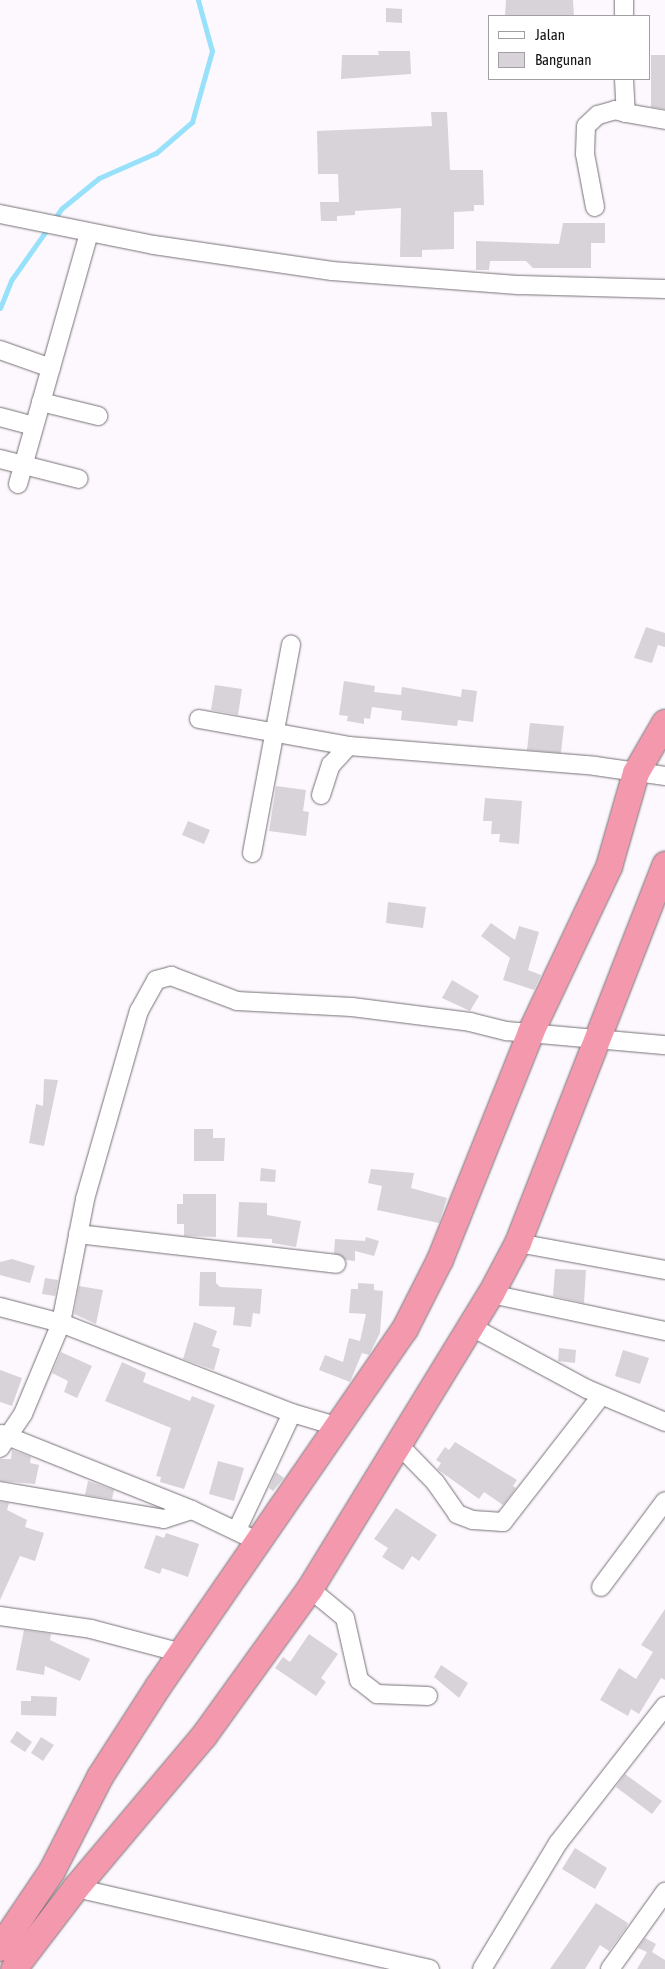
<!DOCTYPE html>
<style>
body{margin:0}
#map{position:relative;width:665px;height:1969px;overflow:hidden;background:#fdf8fd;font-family:"Asap Condensed",sans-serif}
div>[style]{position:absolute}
.stream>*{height:5px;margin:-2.5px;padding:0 2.5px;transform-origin:2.5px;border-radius:2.5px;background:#98e1fb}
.building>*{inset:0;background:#d8d3d8}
.roads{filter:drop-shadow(0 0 1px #767176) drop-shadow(0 0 1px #767176)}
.minor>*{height:18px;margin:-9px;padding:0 9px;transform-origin:9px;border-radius:9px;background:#fff}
.highway>*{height:26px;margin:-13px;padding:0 13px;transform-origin:13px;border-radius:13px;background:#f499ad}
span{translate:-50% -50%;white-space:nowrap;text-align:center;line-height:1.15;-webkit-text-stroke:4px #fff;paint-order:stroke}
.legend{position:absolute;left:488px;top:15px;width:162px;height:65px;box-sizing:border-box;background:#fff;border:1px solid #a1a0a1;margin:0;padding:6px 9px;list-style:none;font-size:15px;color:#141214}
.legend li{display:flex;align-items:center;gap:10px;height:25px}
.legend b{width:25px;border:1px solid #a1a0a1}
</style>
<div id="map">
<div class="stream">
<i style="left:53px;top:221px;width:14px;rotate:-56deg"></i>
<i style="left:61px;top:209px;width:49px;rotate:-39.2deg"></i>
<i style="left:99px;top:178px;width:62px;rotate:-23.7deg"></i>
<i style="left:156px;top:153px;width:48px;rotate:-40.7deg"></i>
<i style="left:192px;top:122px;width:74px;rotate:-74.3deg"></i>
<i style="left:212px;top:51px;width:53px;rotate:-105.4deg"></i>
<i style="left:0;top:308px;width:31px;rotate:-68deg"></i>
<i style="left:12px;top:279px;width:62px;rotate:-54.8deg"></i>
</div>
<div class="building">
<i style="clip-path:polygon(506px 0,573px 0,574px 16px,505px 16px)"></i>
<i style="clip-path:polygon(386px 8px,402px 9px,402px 23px,386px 22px)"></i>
<i style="clip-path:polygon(378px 51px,410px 51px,411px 74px,341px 79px,342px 55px,379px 55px)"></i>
<i style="clip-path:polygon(651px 55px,665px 55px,665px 109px,651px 107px)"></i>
<i style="clip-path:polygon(431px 112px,447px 112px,450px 170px,483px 170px,484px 205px,474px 205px,474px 211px,454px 212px,454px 249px,422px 250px,422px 257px,400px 257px,401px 208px,355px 211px,355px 215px,337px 216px,337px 221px,321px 221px,320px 202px,339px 202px,338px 174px,318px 174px,317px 131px,432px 126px)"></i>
<i style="clip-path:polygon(563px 223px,605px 223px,605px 243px,591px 243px,591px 268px,533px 268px,526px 261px,490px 261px,489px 270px,476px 270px,476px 241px,559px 244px)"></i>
<i style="clip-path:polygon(646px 627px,665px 633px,665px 647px,658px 645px,652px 663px,634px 658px)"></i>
<i style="clip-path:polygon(344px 681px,375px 686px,374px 692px,401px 695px,402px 687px,461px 697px,462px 689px,477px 691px,473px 722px,458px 720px,457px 726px,401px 720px,402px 711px,372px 707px,370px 719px,364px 718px,364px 724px,347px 721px,348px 716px,339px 715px)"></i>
<i style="clip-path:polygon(215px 685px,242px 689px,238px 715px,211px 710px)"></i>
<i style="clip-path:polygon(530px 723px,564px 726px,561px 753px,527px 750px)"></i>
<i style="clip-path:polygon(276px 786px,306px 790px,303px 811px,309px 812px,306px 836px,269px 831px)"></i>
<i style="clip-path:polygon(485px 798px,522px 801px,519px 844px,499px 842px,500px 834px,491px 834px,492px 821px,483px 821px)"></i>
<i style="clip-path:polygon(188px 821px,210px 830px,204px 844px,182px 835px)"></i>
<i style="clip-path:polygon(388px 902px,426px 907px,423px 928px,386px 923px)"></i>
<i style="clip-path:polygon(491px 923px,515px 940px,519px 926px,539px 932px,528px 970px,541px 975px,534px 990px,503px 980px,510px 958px,481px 936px)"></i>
<i style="clip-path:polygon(452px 980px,479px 996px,470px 1011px,442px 998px)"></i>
<i style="clip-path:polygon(44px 1079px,58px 1080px,44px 1146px,29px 1143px,36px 1104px,43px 1106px)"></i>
<i style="clip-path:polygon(194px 1129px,213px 1129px,213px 1138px,225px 1138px,224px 1161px,194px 1161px)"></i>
<i style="clip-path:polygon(261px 1168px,276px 1170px,275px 1182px,260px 1181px)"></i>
<i style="clip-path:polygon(371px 1169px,414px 1173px,411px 1188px,447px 1198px,439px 1223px,377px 1210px,382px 1186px,368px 1183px)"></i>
<i style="clip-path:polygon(183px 1194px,216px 1194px,216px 1237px,184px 1236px,184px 1224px,177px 1224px,177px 1204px,183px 1204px)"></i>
<i style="clip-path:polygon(239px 1202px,267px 1203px,267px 1215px,301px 1221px,296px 1247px,272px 1243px,272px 1239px,237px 1237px)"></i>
<i style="clip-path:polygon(366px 1237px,379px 1241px,374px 1256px,355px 1251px,355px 1261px,346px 1260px,334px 1253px,335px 1239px,365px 1241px)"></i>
<i style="clip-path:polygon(12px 1259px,35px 1266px,30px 1283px,0 1275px,0 1262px)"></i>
<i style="clip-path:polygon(555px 1269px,586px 1270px,584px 1303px,553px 1296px)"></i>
<i style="clip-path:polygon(200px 1272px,216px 1272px,216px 1283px,220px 1287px,262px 1289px,260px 1314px,253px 1313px,251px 1327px,233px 1325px,235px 1307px,199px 1306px)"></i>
<i style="clip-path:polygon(45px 1278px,58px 1280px,55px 1296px,42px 1294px)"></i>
<i style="clip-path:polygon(358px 1283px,374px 1284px,374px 1290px,383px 1291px,380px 1333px,369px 1355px,362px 1353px,350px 1382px,319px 1370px,325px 1355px,343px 1362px,349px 1338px,360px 1341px,366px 1314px,349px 1313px,351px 1289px,358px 1289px)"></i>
<i style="clip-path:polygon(79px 1286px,103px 1290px,96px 1324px,74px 1314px)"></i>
<i style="clip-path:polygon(194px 1322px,217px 1331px,212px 1346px,220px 1349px,214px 1370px,183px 1359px)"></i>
<i style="clip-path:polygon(559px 1348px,576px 1350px,575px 1363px,558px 1361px)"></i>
<i style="clip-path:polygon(623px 1350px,649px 1358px,640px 1384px,615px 1376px)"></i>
<i style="clip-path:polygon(61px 1352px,92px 1366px,77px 1398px,64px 1392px,68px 1381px,52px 1373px)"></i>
<i style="clip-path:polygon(122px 1362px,146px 1373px,143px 1382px,190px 1401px,192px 1396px,215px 1405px,184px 1489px,160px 1482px,161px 1477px,156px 1476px,171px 1428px,105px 1401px)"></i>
<i style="clip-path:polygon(0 1370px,22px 1378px,12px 1406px,0 1402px)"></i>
<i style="clip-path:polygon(455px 1442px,517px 1480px,513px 1486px,516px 1488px,503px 1505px,484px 1492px,479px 1499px,437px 1469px,441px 1463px,436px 1460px,445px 1447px,449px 1450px)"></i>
<i style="clip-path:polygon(12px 1450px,31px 1457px,30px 1463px,39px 1465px,35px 1484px,0 1481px,0 1459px,11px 1459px)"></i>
<i style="clip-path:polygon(218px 1461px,244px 1468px,234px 1501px,209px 1494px)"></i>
<i style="clip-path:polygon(276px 1472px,284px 1478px,273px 1491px,269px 1488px)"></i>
<i style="clip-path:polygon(88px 1481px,114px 1490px,112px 1499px,85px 1495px)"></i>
<i style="clip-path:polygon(0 1502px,9px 1503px,7px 1510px,27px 1520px,25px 1527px,44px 1533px,35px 1561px,20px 1556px,0 1600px)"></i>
<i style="clip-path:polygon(396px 1508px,437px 1535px,419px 1561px,412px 1556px,403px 1570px,382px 1557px,388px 1548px,374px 1539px)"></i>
<i style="clip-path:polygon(166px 1533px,199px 1544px,188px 1577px,162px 1568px,160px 1574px,144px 1568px,156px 1535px,164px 1538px)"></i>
<i style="clip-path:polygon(665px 1609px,665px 1680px,661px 1678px,639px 1714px,631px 1709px,628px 1716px,600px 1700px,619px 1668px,636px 1679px,653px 1652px,641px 1645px)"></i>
<i style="clip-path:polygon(24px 1630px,51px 1634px,50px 1640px,90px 1659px,80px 1681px,45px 1666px,44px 1675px,16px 1670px)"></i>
<i style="clip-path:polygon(309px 1634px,338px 1654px,321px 1678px,326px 1682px,316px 1696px,275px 1668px,283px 1657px,290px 1662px)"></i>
<i style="clip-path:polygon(441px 1665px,468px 1683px,459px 1698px,434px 1677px)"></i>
<i style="clip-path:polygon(31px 1696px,57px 1697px,56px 1716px,21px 1715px,21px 1701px,31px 1701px)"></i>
<i style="clip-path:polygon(17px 1731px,32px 1742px,25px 1752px,10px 1742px)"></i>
<i style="clip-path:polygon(41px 1737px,54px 1745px,43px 1761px,31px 1753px)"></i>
<i style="clip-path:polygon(625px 1774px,662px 1801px,652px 1814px,616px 1787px)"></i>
<i style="clip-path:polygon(575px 1848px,607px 1868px,595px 1889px,562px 1869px)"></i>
<i style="clip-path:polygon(596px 1903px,628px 1923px,626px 1928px,609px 1951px,600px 1945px,585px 1969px,550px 1969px)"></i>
<i style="clip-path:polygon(645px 1938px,656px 1944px,652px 1952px,665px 1960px,665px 1969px,637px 1969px,647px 1952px,638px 1948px)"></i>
</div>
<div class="roads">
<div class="minor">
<i style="left:624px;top:16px;width:16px;rotate:-90deg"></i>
<i style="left:624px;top:79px;width:34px;rotate:87deg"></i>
<i style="left:626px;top:113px;width:40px;rotate:10deg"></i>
<i style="left:595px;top:207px;width:54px;rotate:-100.7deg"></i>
<i style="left:585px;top:154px;width:28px;rotate:-88deg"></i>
<i style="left:586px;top:126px;width:16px;rotate:-43deg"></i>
<i style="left:598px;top:115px;width:18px;rotate:-16deg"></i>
<i style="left:615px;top:110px;width:11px;rotate:15deg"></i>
<i style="left:0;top:214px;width:157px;rotate:11.4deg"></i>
<i style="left:154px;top:245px;width:180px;rotate:8.3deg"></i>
<i style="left:332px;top:271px;width:189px;rotate:4.3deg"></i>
<i style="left:520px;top:285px;width:145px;rotate:1.6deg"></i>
<i style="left:0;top:350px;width:54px;rotate:19.4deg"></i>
<i style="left:41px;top:402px;width:59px;rotate:13.8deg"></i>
<i style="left:0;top:417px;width:35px;rotate:15deg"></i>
<i style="left:0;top:459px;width:81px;rotate:14.2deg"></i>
<i style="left:18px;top:484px;width:261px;rotate:-74.2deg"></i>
<i style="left:199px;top:719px;width:152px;rotate:10.2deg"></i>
<i style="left:321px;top:795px;width:32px;rotate:-72deg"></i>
<i style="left:331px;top:765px;width:26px;rotate:-47deg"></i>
<i style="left:349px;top:746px;width:247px;rotate:4.6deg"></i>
<i style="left:595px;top:766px;width:71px;rotate:8.1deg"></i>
<i style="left:252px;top:853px;width:212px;rotate:-79.4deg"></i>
<i style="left:78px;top:1234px;width:260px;rotate:6.6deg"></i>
<i style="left:518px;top:1243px;width:149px;rotate:10.4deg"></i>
<i style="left:491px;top:1294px;width:178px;rotate:12deg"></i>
<i style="left:0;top:1307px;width:63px;rotate:14.7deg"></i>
<i style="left:61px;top:1323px;width:248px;rotate:21.3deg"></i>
<i style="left:292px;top:1413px;width:49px;rotate:16.6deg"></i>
<i style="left:470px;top:1326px;width:133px;rotate:28.3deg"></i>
<i style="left:587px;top:1389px;width:85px;rotate:22.9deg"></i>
<i style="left:2px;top:1434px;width:205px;rotate:21.8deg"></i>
<i style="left:192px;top:1510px;width:74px;rotate:25.5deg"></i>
<i style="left:398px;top:1444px;width:53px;rotate:45.8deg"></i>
<i style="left:435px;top:1482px;width:39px;rotate:55deg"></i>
<i style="left:457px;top:1514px;width:17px;rotate:21deg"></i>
<i style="left:473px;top:1520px;width:30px;rotate:4deg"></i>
<i style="left:503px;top:1522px;width:160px;rotate:-52.1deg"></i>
<i style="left:0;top:1448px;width:41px;rotate:-55.9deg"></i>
<i style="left:23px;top:1414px;width:99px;rotate:-67.3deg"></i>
<i style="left:61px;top:1323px;width:126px;rotate:-79deg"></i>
<i style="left:85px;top:1199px;width:196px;rotate:-74deg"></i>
<i style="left:139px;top:1011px;width:35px;rotate:-61deg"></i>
<i style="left:156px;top:980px;width:16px;rotate:-15deg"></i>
<i style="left:171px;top:976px;width:71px;rotate:20.7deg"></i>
<i style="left:237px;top:1001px;width:115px;rotate:3deg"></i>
<i style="left:352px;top:1007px;width:119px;rotate:7.2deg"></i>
<i style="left:470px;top:1022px;width:38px;rotate:14deg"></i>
<i style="left:507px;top:1031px;width:159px;rotate:5.1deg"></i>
<i style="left:0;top:1491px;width:166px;rotate:9.7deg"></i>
<i style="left:164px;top:1519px;width:29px;rotate:-18deg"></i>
<i style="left:237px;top:1530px;width:129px;rotate:-64.8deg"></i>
<i style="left:601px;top:1587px;width:107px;rotate:-53.3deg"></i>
<i style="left:310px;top:1589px;width:45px;rotate:39.6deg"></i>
<i style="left:345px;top:1618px;width:64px;rotate:77.3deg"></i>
<i style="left:359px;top:1680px;width:23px;rotate:38deg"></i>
<i style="left:377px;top:1694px;width:51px;rotate:2.2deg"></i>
<i style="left:0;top:1616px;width:92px;rotate:8.1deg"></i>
<i style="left:91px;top:1629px;width:94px;rotate:14.8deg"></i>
<i style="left:76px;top:1888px;width:363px;rotate:12.9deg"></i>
<i style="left:482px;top:1969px;width:147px;rotate:-58.9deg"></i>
<i style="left:558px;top:1843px;width:174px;rotate:-52deg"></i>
<i style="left:610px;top:1969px;width:95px;rotate:-54.5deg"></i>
</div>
<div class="highway">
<i style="left:0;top:1948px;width:93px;rotate:-56deg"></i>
<i style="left:52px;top:1871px;width:106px;rotate:-62.9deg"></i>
<i style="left:100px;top:1777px;width:107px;rotate:-57.2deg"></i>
<i style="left:158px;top:1687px;width:435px;rotate:-55.4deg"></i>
<i style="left:405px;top:1329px;width:77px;rotate:-63.1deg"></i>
<i style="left:440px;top:1260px;width:245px;rotate:-68.2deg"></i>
<i style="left:531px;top:1032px;width:183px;rotate:-64.7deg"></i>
<i style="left:609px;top:867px;width:98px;rotate:-74deg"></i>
<i style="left:636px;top:773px;width:58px;rotate:-59.9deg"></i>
<i style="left:14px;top:1969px;width:102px;rotate:-52.6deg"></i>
<i style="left:76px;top:1888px;width:199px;rotate:-49.9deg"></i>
<i style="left:204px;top:1736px;width:181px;rotate:-54.2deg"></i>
<i style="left:310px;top:1589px;width:346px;rotate:-58.5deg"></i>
<i style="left:491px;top:1294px;width:58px;rotate:-62.1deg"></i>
<i style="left:518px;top:1243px;width:406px;rotate:-68.7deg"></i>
</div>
</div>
<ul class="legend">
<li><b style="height:6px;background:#fff"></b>Jalan</li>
<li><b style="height:14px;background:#d8d3d8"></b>Bangunan</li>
</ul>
</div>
